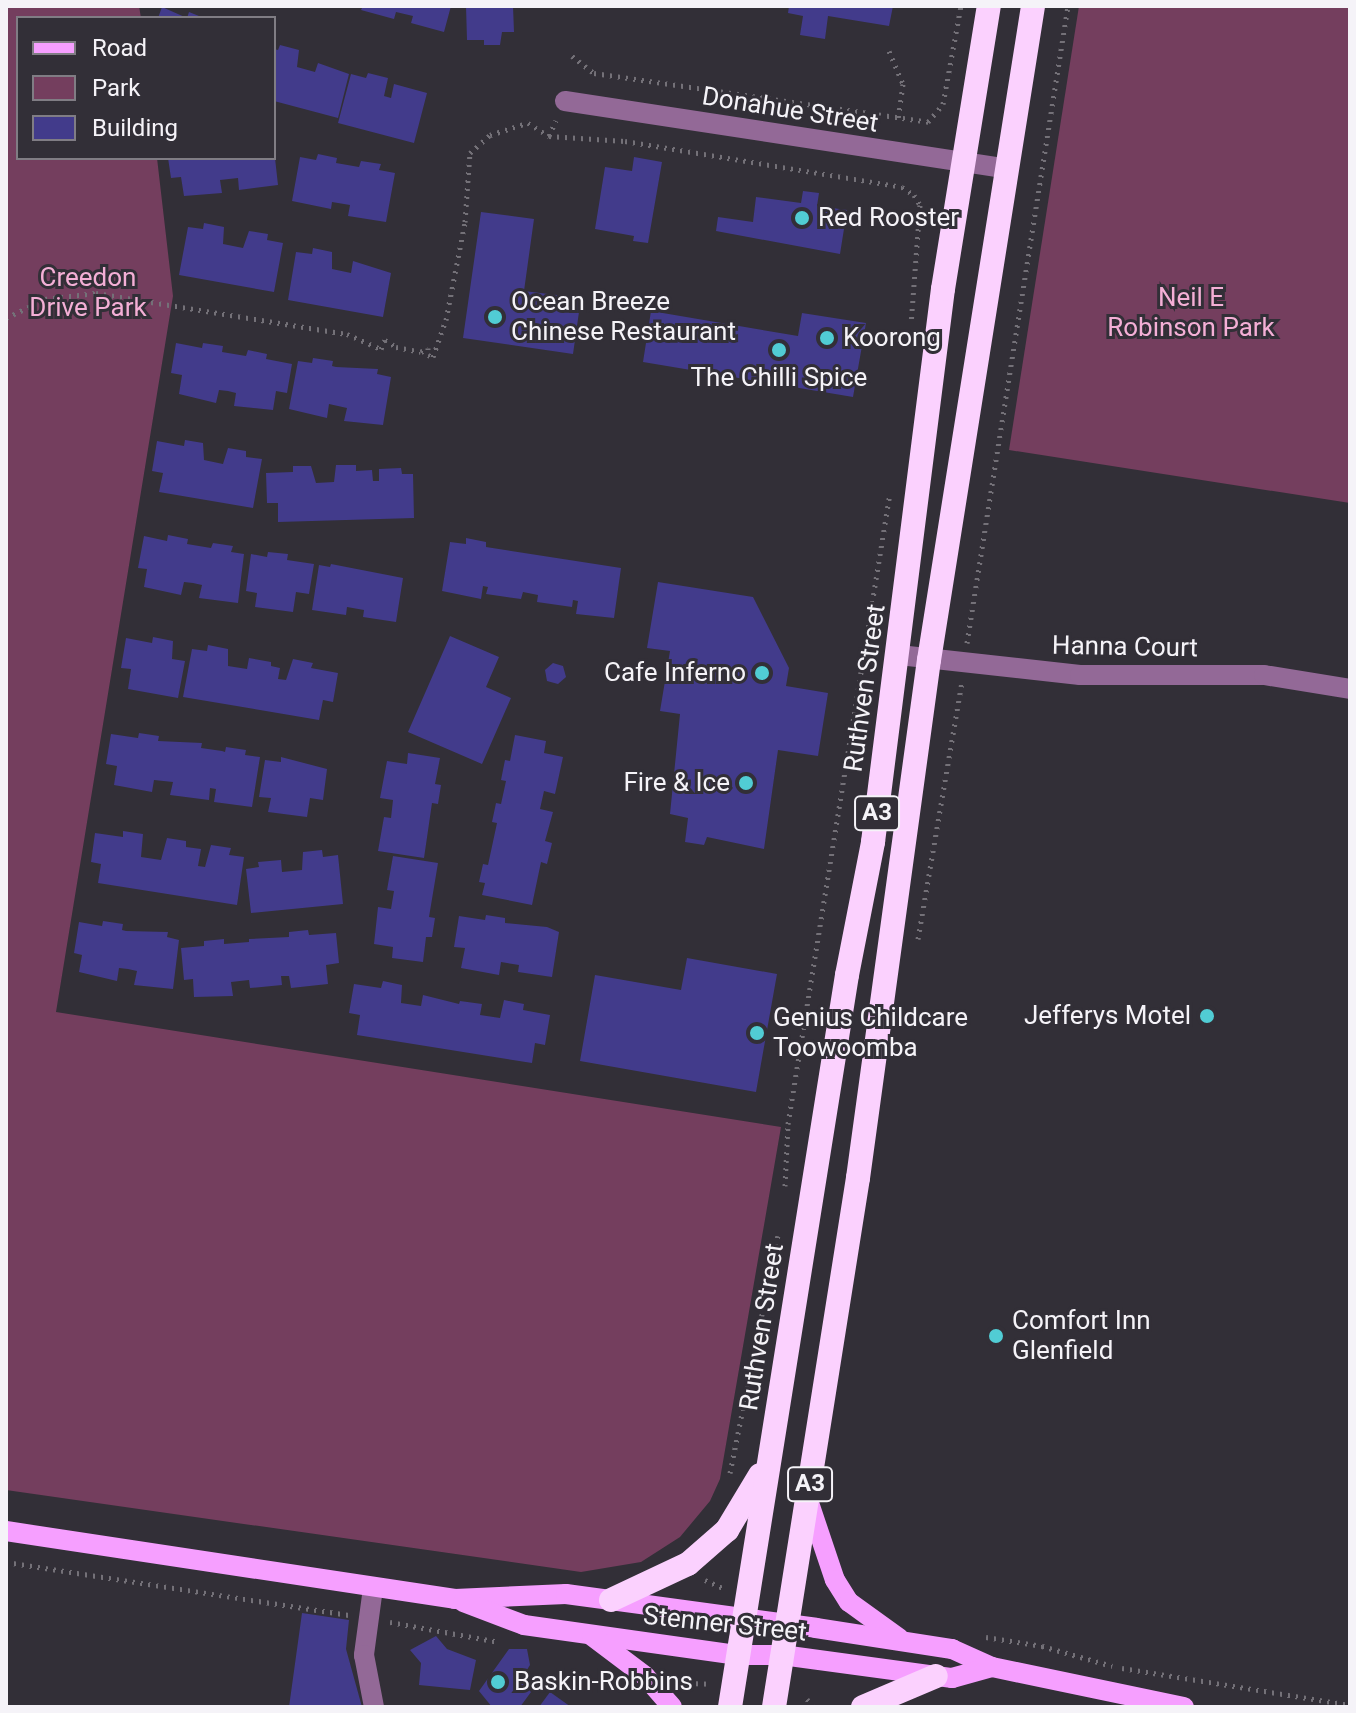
<!DOCTYPE html>
<style>
body{margin:0}
#map{position:relative;width:1356px;height:1713px;overflow:hidden;background:#322f37;font-family:Roboto,sans-serif}
div>[style]{position:absolute}
.green>*{inset:0;background:#743e5e}
.building>*{inset:0;background:#423b8b}
.path>*{height:5px;margin-top:-2.5px;transform-origin:0;background:repeating-linear-gradient(90deg,#747178 0 2px,transparent 0 8px)}
.minor>*{height:20px;margin:-10px;padding:0 10px;transform-origin:10px;border-radius:10px;background:#936997}
.major>*{height:20px;margin:-10px;padding:0 10px;transform-origin:10px;border-radius:10px;background:#f69fff}
.highway>*{height:24px;margin:-12px;padding:0 12px;transform-origin:12px;border-radius:12px;background:#fbd1fe}
.dots>*{width:22px;height:22px;translate:-50% -50%;box-sizing:border-box;border:4px solid #322f37;border-radius:50%}
span{translate:-50% -50%;white-space:nowrap;text-align:center;line-height:1.15;-webkit-text-stroke:6px #322f37;paint-order:stroke}
.shield-label span{padding:2px 6px;background:#322f37;border:2px solid;border-radius:6px;-webkit-text-stroke-width:0}
.shield-label{font-size:24px;color:#f5f3f8;font-weight:700}
.street-label{font-size:26px;color:#f5f3f8}
.poi-label{font-size:26px;color:#f5f3f8}
.left{translate:0 -50%;text-align:left}
.right{translate:-100% -50%;text-align:right}
.park-label{font-size:26px;color:#f4afd6}
.frame{position:absolute;inset:0;border:8px solid #f5f3f8;pointer-events:none}
.legend{position:absolute;left:16px;top:16px;width:260px;height:144px;box-sizing:border-box;background:#322f37;border:2px solid #807d84;margin:0;padding:10px 14px;list-style:none;font-size:24px;color:#f5f3f8}
.legend li{display:flex;align-items:center;gap:16px;height:40px}
.legend b{width:40px;border:2px solid #807d84}
</style>
<div id="map">
<div class="green">
<i style="clip-path:polygon(6px 6px,139px 6px,141px 18px,18px 18px,18px 158px,157px 158px,173px 296px,56px 1012px,781px 1127px,720px 1479px,710px 1501px,680px 1537px,641px 1562px,581px 1572px,6px 1490px)"></i>
<i style="clip-path:polygon(1079px 6px,1350px 6px,1350px 503px,1009px 450px)"></i>
</div>
<div class="building">
<i style="clip-path:polygon(363px 6px,451px 6px,444px 32px,411px 23px,413px 16px,396px 12px,394px 19px,361px 10px)"></i>
<i style="clip-path:polygon(466px 6px,513px 6px,514px 32px,502px 32px,500px 45px,484px 45px,484px 40px,467px 40px)"></i>
<i style="clip-path:polygon(789px 6px,893px 6px,889px 26px,828px 16px,825px 39px,800px 35px,803px 16px,788px 13px)"></i>
<i style="clip-path:polygon(162px 7px,187px 18px,189px 12px,204px 18px,158px 18px)"></i>
<i style="clip-path:polygon(280px 45px,299px 50px,297px 67px,315px 72px,318px 63px,349px 74px,338px 118px,274px 101px,274px 49px,278px 50px)"></i>
<i style="clip-path:polygon(368px 73px,388px 78px,384px 96px,391px 98px,394px 84px,427px 93px,414px 143px,338px 123px,351px 74px,366px 78px)"></i>
<i style="clip-path:polygon(318px 154px,337px 158px,336px 163px,359px 167px,361px 161px,381px 164px,379px 170px,395px 173px,386px 222px,348px 216px,350px 205px,332px 202px,331px 209px,292px 201px,300px 157px,316px 160px)"></i>
<i style="clip-path:polygon(634px 157px,662px 162px,648px 243px,633px 241px,634px 236px,595px 229px,605px 167px,632px 171px)"></i>
<i style="clip-path:polygon(168px 158px,275px 158px,278px 185px,239px 190px,238px 178px,220px 180px,222px 193px,184px 196px,181px 177px,171px 178px)"></i>
<i style="clip-path:polygon(803px 191px,819px 193px,817px 206px,847px 210px,840px 254px,716px 231px,718px 217px,753px 222px,756px 197px,801px 203px)"></i>
<i style="clip-path:polygon(481px 212px,534px 219px,524px 291px,581px 298px,573px 354px,463px 338px)"></i>
<i style="clip-path:polygon(204px 223px,224px 227px,223px 244px,243px 248px,249px 231px,268px 234px,267px 240px,283px 243px,274px 292px,179px 275px,188px 227px,203px 229px)"></i>
<i style="clip-path:polygon(313px 248px,332px 252px,332px 269px,351px 273px,353px 261px,391px 273px,383px 317px,288px 300px,296px 252px,312px 254px)"></i>
<i style="clip-path:polygon(651px 311px,798px 336px,802px 313px,866px 323px,853px 397px,643px 362px)"></i>
<i style="clip-path:polygon(176px 343px,202px 348px,203px 343px,223px 346px,222px 352px,246px 356px,248px 350px,267px 354px,266px 359px,292px 364px,287px 393px,276px 391px,273px 410px,234px 406px,236px 393px,228px 391px,219px 390px,216px 403px,179px 394px,182px 375px,171px 373px)"></i>
<i style="clip-path:polygon(313px 358px,333px 361px,332px 366px,336px 367px,378px 369px,377px 374px,391px 377px,383px 425px,344px 421px,347px 408px,329px 404px,327px 418px,289px 409px,298px 361px,312px 363px)"></i>
<i style="clip-path:polygon(185px 440px,203px 443px,204px 460px,223px 464px,228px 448px,246px 451px,246px 457px,262px 459px,253px 508px,159px 492px,163px 473px,152px 471px,157px 441px,184px 446px)"></i>
<i style="clip-path:polygon(336px 465px,356px 465px,356px 471px,372px 470px,373px 481px,379px 481px,379px 469px,401px 468px,402px 474px,413px 474px,414px 518px,278px 522px,278px 503px,267px 503px,266px 473px,293px 472px,293px 466px,311px 466px,316px 483px,334px 482px)"></i>
<i style="clip-path:polygon(168px 535px,188px 539px,187px 544px,211px 548px,213px 543px,233px 546px,231px 552px,244px 554px,238px 603px,199px 598px,202px 585px,193px 583px,184px 582px,181px 595px,144px 587px,147px 569px,138px 568px,144px 536px,167px 541px)"></i>
<i style="clip-path:polygon(466px 538px,486px 542px,486px 547px,621px 568px,614px 618px,576px 614px,578px 601px,573px 600px,572px 607px,537px 602px,538px 595px,523px 592px,521px 599px,486px 594px,488px 587px,483px 586px,481px 599px,442px 591px,450px 542px,466px 544px)"></i>
<i style="clip-path:polygon(268px 552px,288px 554px,287px 560px,314px 564px,309px 594px,296px 592px,293px 612px,255px 607px,257px 593px,246px 591px,251px 554px,267px 557px)"></i>
<i style="clip-path:polygon(331px 564px,403px 578px,396px 622px,363px 617px,364px 610px,347px 607px,346px 615px,312px 610px,319px 565px,330px 567px)"></i>
<i style="clip-path:polygon(658px 582px,753px 597px,789px 668px,786px 686px,828px 693px,818px 756px,778px 750px,764px 849px,707px 837px,704px 845px,685px 842px,688px 818px,670px 814px,680px 714px,660px 711px,670px 651px,647px 648px)"></i>
<i style="clip-path:polygon(450px 636px,499px 657px,486px 687px,511px 698px,482px 764px,408px 732px)"></i>
<i style="clip-path:polygon(153px 637px,173px 641px,172px 659px,185px 661px,178px 698px,128px 689px,131px 669px,121px 668px,126px 638px,152px 643px)"></i>
<i style="clip-path:polygon(208px 645px,228px 649px,228px 666px,247px 669px,249px 658px,271px 662px,271px 666px,280px 668px,278px 679px,286px 680px,293px 659px,313px 663px,311px 668px,338px 673px,333px 702px,323px 700px,319px 720px,183px 697px,192px 649px,207px 651px)"></i>
<i style="clip-path:polygon(553px 663px,563px 666px,566px 677px,558px 684px,547px 681px,545px 670px)"></i>
<i style="clip-path:polygon(139px 733px,159px 736px,158px 741px,202px 743px,201px 748px,222px 751px,225px 752px,226px 747px,246px 750px,245px 755px,260px 757px,252px 807px,214px 802px,216px 789px,210px 788px,209px 800px,170px 795px,173px 782px,154px 780px,152px 792px,114px 785px,117px 766px,106px 764px,111px 734px,138px 738px)"></i>
<i style="clip-path:polygon(515px 735px,546px 741px,544px 753px,563px 757px,555px 794px,544px 791px,540px 809px,553px 812px,545px 841px,552px 843px,547px 864px,541px 862px,532px 905px,482px 895px,485px 883px,479px 882px,483px 864px,488px 865px,497px 823px,492px 822px,496px 803px,501px 804px,506px 781px,501px 780px,505px 760px,510px 761px)"></i>
<i style="clip-path:polygon(408px 753px,440px 758px,435px 784px,441px 785px,438px 804px,432px 803px,424px 858px,378px 851px,384px 817px,391px 818px,393px 800px,380px 798px,387px 761px,407px 764px)"></i>
<i style="clip-path:polygon(281px 757px,327px 769px,323px 800px,310px 798px,307px 817px,268px 812px,271px 798px,259px 797px,265px 760px,281px 762px)"></i>
<i style="clip-path:polygon(123px 831px,143px 834px,141px 857px,161px 860px,167px 838px,186px 841px,186px 847px,201px 849px,198px 866px,205px 867px,211px 845px,231px 848px,229px 855px,244px 857px,237px 905px,98px 883px,101px 864px,91px 862px,95px 833px,123px 837px)"></i>
<i style="clip-path:polygon(322px 850px,323px 857px,338px 855px,343px 904px,251px 913px,246px 869px,259px 867px,258px 862px,281px 860px,282px 872px,302px 870px,303px 852px)"></i>
<i style="clip-path:polygon(393px 856px,438px 863px,429px 917px,435px 918px,432px 937px,426px 937px,423px 962px,392px 958px,393px 947px,374px 944px,378px 907px,391px 909px,394px 891px,387px 890px)"></i>
<i style="clip-path:polygon(486px 915px,505px 918px,505px 923px,547px 927px,559px 932px,552px 977px,518px 972px,519px 965px,501px 962px,499px 975px,461px 968px,465px 948px,454px 947px,459px 916px,485px 920px)"></i>
<i style="clip-path:polygon(103px 921px,123px 924px,122px 930px,126px 931px,168px 932px,167px 937px,179px 940px,173px 989px,134px 985px,137px 971px,128px 969px,119px 968px,117px 981px,79px 972px,82px 955px,74px 953px,79px 922px,102px 926px)"></i>
<i style="clip-path:polygon(308px 930px,309px 935px,336px 933px,339px 963px,326px 965px,328px 984px,291px 988px,289px 976px,281px 976px,282px 985px,250px 988px,249px 980px,231px 982px,233px 996px,194px 997px,193px 979px,184px 980px,181px 948px,204px 946px,204px 941px,224px 939px,224px 944px,249px 942px,249px 939px,289px 937px,289px 932px)"></i>
<i style="clip-path:polygon(687px 958px,777px 974px,756px 1092px,580px 1061px,595px 975px,681px 990px)"></i>
<i style="clip-path:polygon(383px 981px,402px 985px,401px 1003px,421px 1006px,423px 995px,459px 1004px,460px 1001px,482px 1004px,480px 1015px,500px 1018px,504px 1000px,524px 1004px,523px 1010px,550px 1015px,545px 1045px,535px 1043px,532px 1063px,357px 1035px,360px 1015px,349px 1013px,354px 984px,381px 988px)"></i>
<i style="clip-path:polygon(302px 1613px,349px 1620px,346px 1649px,362px 1707px,289px 1707px)"></i>
<i style="clip-path:polygon(436px 1636px,447px 1649px,476px 1660px,470px 1690px,419px 1685px,421px 1663px,410px 1650px)"></i>
<i style="clip-path:polygon(509px 1649px,527px 1649px,530px 1665px,520px 1681px,531px 1692px,520px 1707px,492px 1707px,479px 1691px)"></i>
<i style="clip-path:polygon(550px 1692px,571px 1707px,539px 1707px)"></i>
</div>
<div class="path">
<i style="left:889px;top:51px;width:36px;rotate:67deg"></i>
<i style="left:903px;top:84px;width:37px;rotate:98deg"></i>
<i style="left:572px;top:56px;width:28px;rotate:38deg"></i>
<i style="left:594px;top:73px;width:338px;rotate:8.3deg"></i>
<i style="left:928px;top:122px;width:23px;rotate:-50deg"></i>
<i style="left:943px;top:104px;width:100px;rotate:-79.6deg"></i>
<i style="left:549px;top:136px;width:76px;rotate:3.8deg"></i>
<i style="left:625px;top:141px;width:281px;rotate:9.4deg"></i>
<i style="left:902px;top:187px;width:14px;rotate:34deg"></i>
<i style="left:914px;top:195px;width:12px;rotate:59deg"></i>
<i style="left:920px;top:205px;width:119px;rotate:94.3deg"></i>
<i style="left:6px;top:318px;width:43px;rotate:-26deg"></i>
<i style="left:45px;top:299px;width:51px;rotate:-6.7deg"></i>
<i style="left:96px;top:293px;width:254px;rotate:9.3deg"></i>
<i style="left:347px;top:334px;width:37px;rotate:24deg"></i>
<i style="left:381px;top:349px;width:10px;rotate:-66deg"></i>
<i style="left:385px;top:340px;width:13px;rotate:32deg"></i>
<i style="left:396px;top:347px;width:25px;rotate:11deg"></i>
<i style="left:421px;top:352px;width:8px;rotate:-30deg"></i>
<i style="left:428px;top:348px;width:7px;rotate:90deg"></i>
<i style="left:428px;top:355px;width:5px;rotate:22deg"></i>
<i style="left:433px;top:357px;width:39px;rotate:-71deg"></i>
<i style="left:446px;top:320px;width:100px;rotate:-79deg"></i>
<i style="left:465px;top:222px;width:69px;rotate:-85.9deg"></i>
<i style="left:470px;top:153px;width:27px;rotate:-42deg"></i>
<i style="left:490px;top:135px;width:40px;rotate:-18deg"></i>
<i style="left:528px;top:123px;width:25px;rotate:32deg"></i>
<i style="left:549px;top:136px;width:17px;rotate:-66deg"></i>
<i style="left:967px;top:643px;width:645px;rotate:-80.99deg"></i>
<i style="left:918px;top:939px;width:262px;rotate:-80.3deg"></i>
<i style="left:785px;top:1186px;width:62px;rotate:-87.2deg"></i>
<i style="left:788px;top:1124px;width:639px;rotate:-80.82deg"></i>
<i style="left:730px;top:1473px;width:242px;rotate:-78.6deg"></i>
<i style="left:6px;top:1562px;width:347px;rotate:8.8deg"></i>
<i style="left:705px;top:1580px;width:22px;rotate:24deg"></i>
<i style="left:390px;top:1622px;width:111px;rotate:10.4deg"></i>
<i style="left:986px;top:1637px;width:57px;rotate:9.1deg"></i>
<i style="left:1042px;top:1646px;width:73px;rotate:15.9deg"></i>
<i style="left:1122px;top:1668px;width:231px;rotate:9.2deg"></i>
<i style="left:683px;top:1686px;width:6px;rotate:-31deg"></i>
<i style="left:688px;top:1683px;width:23px;rotate:2deg"></i>
<i style="left:807px;top:1699px;width:10px;rotate:53deg"></i>
</div>
<div class="minor">
<i style="left:565px;top:101px;width:447px;rotate:8.7deg"></i>
<i style="left:899px;top:655px;width:182px;rotate:6.3deg"></i>
<i style="left:1080px;top:675px;width:184px"></i>
<i style="left:1264px;top:675px;width:87px;rotate:9.2deg"></i>
<i style="left:373px;top:1588px;width:68px;rotate:97.7deg"></i>
<i style="left:364px;top:1655px;width:53px;rotate:79.1deg"></i>
</div>
<div class="major">
<i style="left:808px;top:1500px;width:84px;rotate:71.4deg"></i>
<i style="left:835px;top:1580px;width:26px;rotate:58deg"></i>
<i style="left:849px;top:1602px;width:62px;rotate:35.8deg"></i>
<i style="left:6px;top:1531px;width:454px;rotate:8.6deg"></i>
<i style="left:455px;top:1599px;width:111px;rotate:-2.6deg"></i>
<i style="left:566px;top:1594px;width:252px;rotate:7.7deg"></i>
<i style="left:816px;top:1628px;width:138px;rotate:8.8deg"></i>
<i style="left:952px;top:1649px;width:44px;rotate:24.2deg"></i>
<i style="left:992px;top:1667px;width:196px;rotate:11.8deg"></i>
<i style="left:463px;top:1602px;width:65px;rotate:20.7deg"></i>
<i style="left:524px;top:1625px;width:216px;rotate:8deg"></i>
<i style="left:738px;top:1655px;width:44px"></i>
<i style="left:782px;top:1655px;width:172px;rotate:7.7deg"></i>
<i style="left:952px;top:1678px;width:41px;rotate:-15.4deg"></i>
<i style="left:592px;top:1636px;width:66px;rotate:37deg"></i>
<i style="left:645px;top:1676px;width:41px;rotate:48.9deg"></i>
</div>
<div class="highway">
<i style="left:611px;top:1600px;width:85px;rotate:-25.1deg"></i>
<i style="left:688px;top:1564px;width:52px;rotate:-41.1deg"></i>
<i style="left:727px;top:1530px;width:64px;rotate:-59deg"></i>
<i style="left:730px;top:1707px;width:741px;rotate:-80.92deg"></i>
<i style="left:847px;top:975px;width:136px;rotate:-78.9deg"></i>
<i style="left:873px;top:842px;width:557px;rotate:-82.79deg"></i>
<i style="left:943px;top:289px;width:287px;rotate:-80.8deg"></i>
<i style="left:774px;top:1707px;width:536px;rotate:-80.98deg"></i>
<i style="left:858px;top:1178px;width:523px;rotate:-82.2deg"></i>
<i style="left:929px;top:660px;width:662px;rotate:-80.96deg"></i>
<i style="left:863px;top:1707px;width:79px;rotate:-23deg"></i>
</div>
<div class="dots">
<i style="left:802px;top:218px;background:#51ccd4"></i>
<i style="left:495px;top:317px;background:#51ccd4"></i>
<i style="left:827px;top:338px;background:#51ccd4"></i>
<i style="left:779px;top:350px;background:#51ccd4"></i>
<i style="left:762px;top:673px;background:#51ccd4"></i>
<i style="left:746px;top:783px;background:#51ccd4"></i>
<i style="left:1207px;top:1016px;background:#51ccd4"></i>
<i style="left:757px;top:1033px;background:#51ccd4"></i>
<i style="left:996px;top:1336px;background:#51ccd4"></i>
<i style="left:498px;top:1682px;background:#51ccd4"></i>
</div>
<div class="shield-label">
<span style="left:877px;top:813px">A3</span>
<span style="left:810px;top:1484px">A3</span>
</div>
<div class="street-label">
<span style="left:790px;top:110px;rotate:9deg">Donahue Street</span>
<span style="left:1125px;top:647px;rotate:1deg">Hanna Court</span>
<span style="left:865px;top:688px;rotate:-82deg">Ruthven Street</span>
<span style="left:762px;top:1327px;rotate:-81deg">Ruthven Street</span>
<span style="left:725px;top:1624px;rotate:6deg">Stenner Street</span>
</div>
<div class="poi-label">
<span class="left" style="left:818px;top:218px">Red Rooster</span>
<span class="left" style="left:511px;top:317px">Ocean Breeze<br>Chinese Restaurant</span>
<span class="left" style="left:843px;top:338px">Koorong</span>
<span style="left:779px;top:378px">The Chilli Spice</span>
<span class="right" style="left:746px;top:673px">Cafe Inferno</span>
<span class="right" style="left:730px;top:783px">Fire &amp; Ice</span>
<span class="right" style="left:1191px;top:1016px">Jefferys Motel</span>
<span class="left" style="left:773px;top:1033px">Genius Childcare<br>Toowoomba</span>
<span class="left" style="left:1012px;top:1336px">Comfort Inn<br>Glenfield</span>
<span class="left" style="left:514px;top:1682px">Baskin-Robbins</span>
</div>
<div class="park-label">
<span style="left:88px;top:293px">Creedon<br>Drive Park</span>
<span style="left:1191px;top:313px">Neil E<br>Robinson Park</span>
</div>
<div class="frame"></div>
<ul class="legend">
<li><b style="height:10px;background:#f69fff"></b>Road</li>
<li><b style="height:22px;background:#743e5e"></b>Park</li>
<li><b style="height:22px;background:#423b8b"></b>Building</li>
</ul>
</div>
